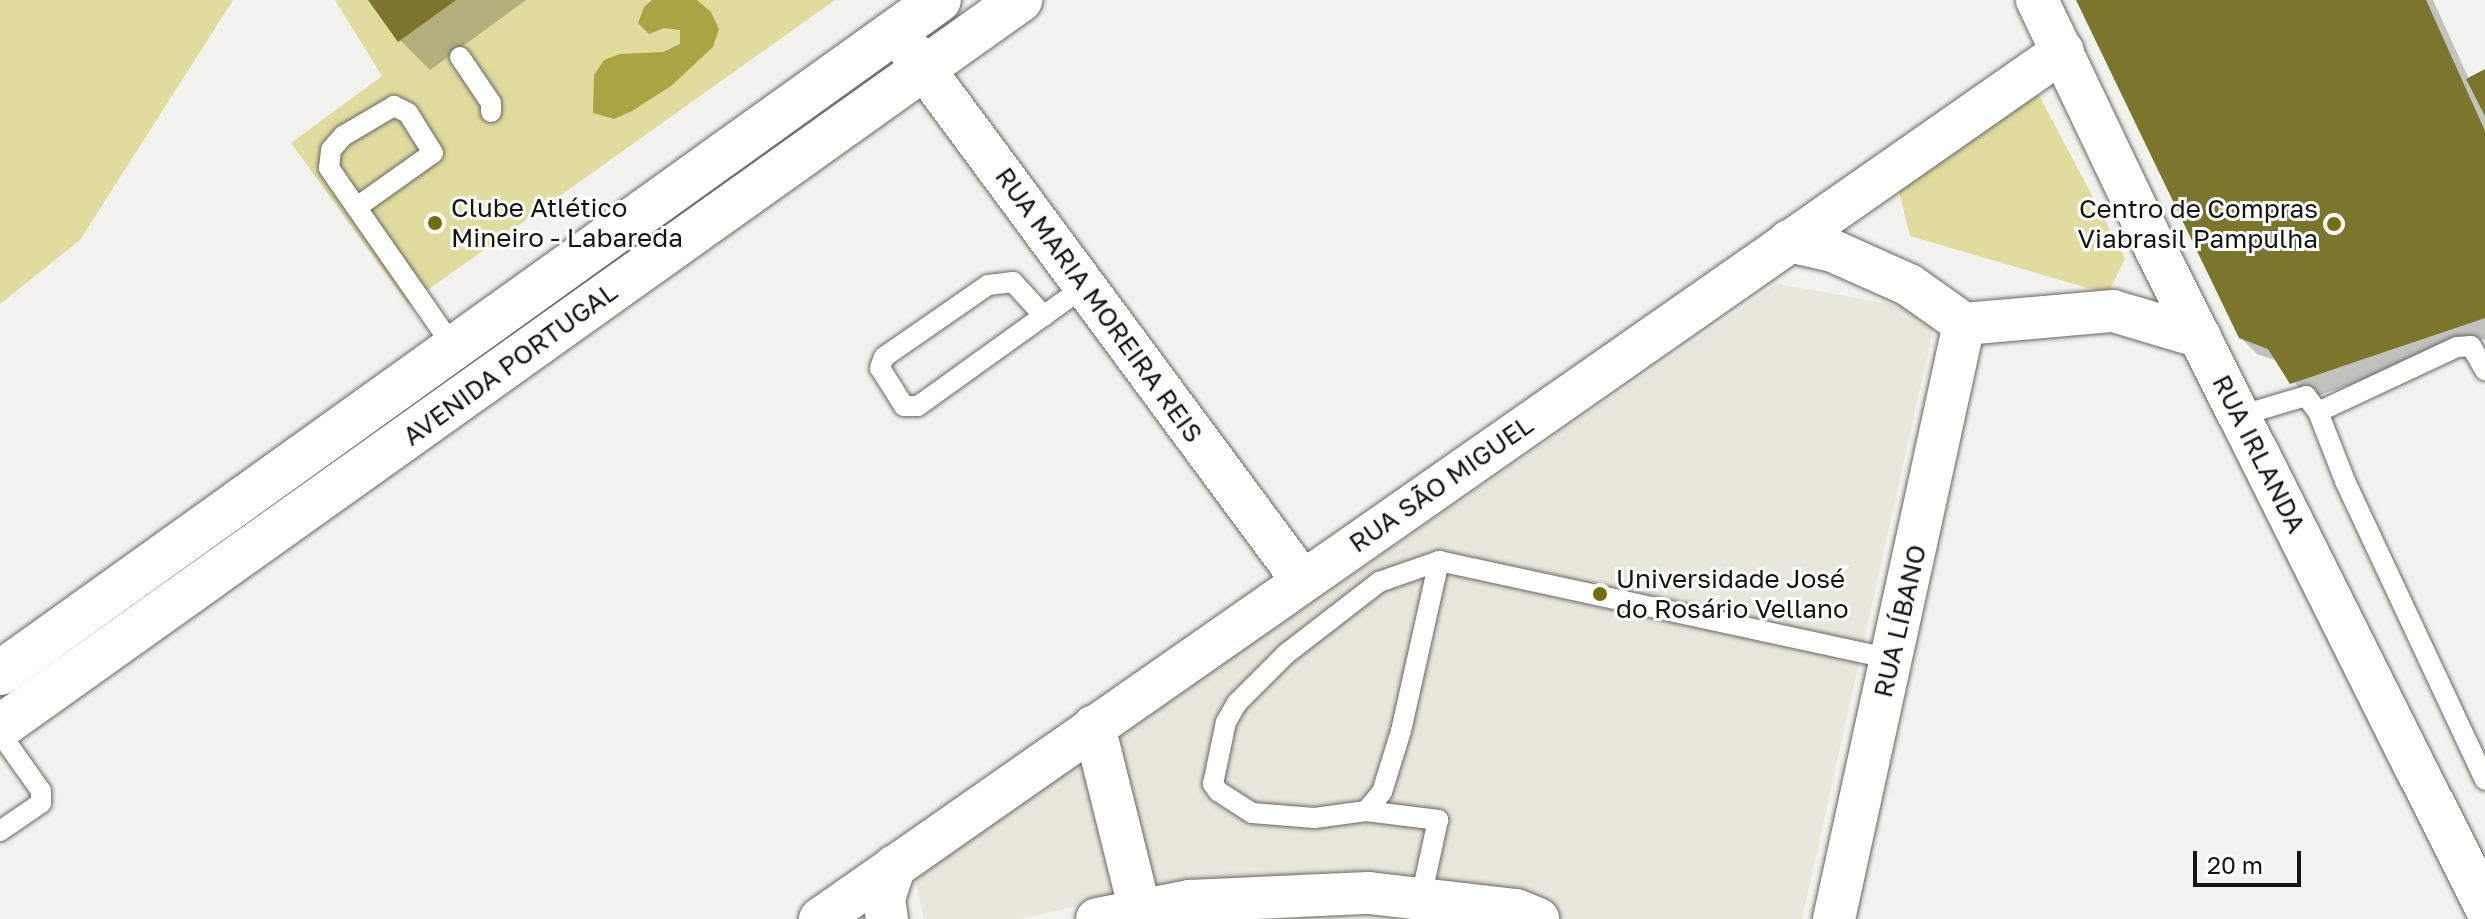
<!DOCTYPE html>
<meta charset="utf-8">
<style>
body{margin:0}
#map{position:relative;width:2485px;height:919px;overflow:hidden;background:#f2f2ee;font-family:"Golos Text",sans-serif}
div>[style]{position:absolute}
.built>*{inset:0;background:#e8e7db}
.green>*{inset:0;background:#e0dc9e}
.water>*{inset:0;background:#aba442}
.shadow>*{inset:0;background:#0003}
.building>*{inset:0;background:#7b762c}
.roads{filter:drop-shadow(0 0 2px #676663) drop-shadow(0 0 2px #676663)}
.lane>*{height:20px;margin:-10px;padding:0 10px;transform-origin:10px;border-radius:10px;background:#fff}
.street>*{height:42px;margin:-21px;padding:0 21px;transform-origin:21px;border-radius:21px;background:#fff}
.secondary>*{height:44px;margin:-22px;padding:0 22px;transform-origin:22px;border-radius:22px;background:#fff}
.dots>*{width:22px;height:22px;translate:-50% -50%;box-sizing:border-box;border:4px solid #fffffe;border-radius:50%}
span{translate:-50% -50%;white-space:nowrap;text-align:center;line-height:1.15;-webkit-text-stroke:6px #fffffe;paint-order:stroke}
.poi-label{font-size:26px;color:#141412}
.left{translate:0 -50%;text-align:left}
.right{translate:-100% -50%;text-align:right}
.street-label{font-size:26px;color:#141412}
.scale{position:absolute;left:2193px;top:851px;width:108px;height:36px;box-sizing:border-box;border:4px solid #141412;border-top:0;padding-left:10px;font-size:24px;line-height:28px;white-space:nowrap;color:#141412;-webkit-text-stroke:6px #fffffe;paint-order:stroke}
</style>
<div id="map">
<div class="built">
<i style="clip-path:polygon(1777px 284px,1937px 312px,1802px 919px,1565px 919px,1506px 901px,1370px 885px,1204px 878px,1018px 919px,924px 919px,914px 875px)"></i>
</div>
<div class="green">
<i style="clip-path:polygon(0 0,233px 0,80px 240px,0 304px)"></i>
<i style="clip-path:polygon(335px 0,835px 0,408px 304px,291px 143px,382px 76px)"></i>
<i style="clip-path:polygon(2031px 80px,2125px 258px,2108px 294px,1910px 236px,1896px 179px)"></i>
</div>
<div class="water">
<i style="clip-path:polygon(652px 0,697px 0,711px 12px,719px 29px,713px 47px,671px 86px,632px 111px,614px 119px,593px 113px,594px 75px,604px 60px,620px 54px,663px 52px,680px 44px,680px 30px,664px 28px,649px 34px,638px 23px,644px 7px)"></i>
</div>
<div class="shadow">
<i style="clip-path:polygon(371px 0,526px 0,430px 70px,400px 40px)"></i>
<i style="clip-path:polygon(2078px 0,2433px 0,2469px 79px,2485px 71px,2485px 339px,2308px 399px,2278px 361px,2257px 354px,2240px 337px)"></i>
</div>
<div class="building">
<i style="clip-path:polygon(368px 0,456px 0,398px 42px)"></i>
<i style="clip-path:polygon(2076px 0,2426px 0,2485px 131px,2485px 318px,2290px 384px,2268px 349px,2239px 338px)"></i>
<i style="clip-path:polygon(2485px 69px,2485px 116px,2466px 79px)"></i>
</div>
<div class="roads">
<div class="lane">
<i style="left:460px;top:57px;width:55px;rotate:56deg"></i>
<i style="left:491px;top:103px;width:9px;rotate:90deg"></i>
<i style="left:357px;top:207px;width:93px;rotate:-35.4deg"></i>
<i style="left:433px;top:153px;width:47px;rotate:-122deg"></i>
<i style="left:408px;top:113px;width:16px;rotate:-153deg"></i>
<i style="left:394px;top:106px;width:59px;rotate:149.5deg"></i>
<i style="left:343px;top:136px;width:18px;rotate:131deg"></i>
<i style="left:331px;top:150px;width:18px;rotate:96deg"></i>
<i style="left:329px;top:168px;width:219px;rotate:55.2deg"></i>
<i style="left:1044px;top:316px;width:46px;rotate:-132.4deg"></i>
<i style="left:1013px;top:282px;width:25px;rotate:173deg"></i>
<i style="left:988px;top:285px;width:126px;rotate:145.3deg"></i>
<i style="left:884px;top:357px;width:12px;rotate:110deg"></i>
<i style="left:880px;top:368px;width:45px;rotate:57.7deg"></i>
<i style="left:904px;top:406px;width:14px"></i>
<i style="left:918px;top:406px;width:206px;rotate:-35.7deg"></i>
<i style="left:2318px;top:412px;width:153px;rotate:-25.1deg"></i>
<i style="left:2457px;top:347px;width:14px;rotate:-4deg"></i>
<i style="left:2471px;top:346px;width:28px;rotate:60deg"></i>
<i style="left:2239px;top:416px;width:70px;rotate:-16.6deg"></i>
<i style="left:2306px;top:396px;width:20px;rotate:53deg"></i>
<i style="left:2318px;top:412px;width:74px;rotate:68.6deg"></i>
<i style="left:2345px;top:481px;width:330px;rotate:64.9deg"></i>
<i style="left:1439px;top:561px;width:174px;rotate:102.6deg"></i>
<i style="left:1401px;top:731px;width:64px;rotate:107.3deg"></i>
<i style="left:1382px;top:792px;width:25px;rotate:130deg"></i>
<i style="left:1366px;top:811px;width:52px;rotate:172.3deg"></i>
<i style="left:1314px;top:818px;width:62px;rotate:-175.4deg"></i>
<i style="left:1252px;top:813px;width:40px;rotate:-147.1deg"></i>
<i style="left:1218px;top:791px;width:9px;rotate:-126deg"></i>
<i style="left:1213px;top:784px;width:63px;rotate:-78.2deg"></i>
<i style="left:1226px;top:722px;width:22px;rotate:-60deg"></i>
<i style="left:1237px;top:703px;width:69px;rotate:-45deg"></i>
<i style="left:1286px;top:654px;width:118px;rotate:-37.7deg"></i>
<i style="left:1379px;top:582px;width:64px;rotate:-19.3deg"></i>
<i style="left:1439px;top:561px;width:463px;rotate:12.2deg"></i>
<i style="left:0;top:733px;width:71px;rotate:54.7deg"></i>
<i style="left:41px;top:791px;width:12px;rotate:90deg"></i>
<i style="left:41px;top:803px;width:50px;rotate:145.7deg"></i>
<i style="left:1366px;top:811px;width:73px;rotate:7.1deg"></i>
<i style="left:1438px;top:820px;width:80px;rotate:102.3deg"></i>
</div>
<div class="street">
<i style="left:2037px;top:0;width:277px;rotate:64.5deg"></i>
<i style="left:2156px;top:250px;width:734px;rotate:63.37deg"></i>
<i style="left:896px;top:31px;width:683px;rotate:53.52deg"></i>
<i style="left:1789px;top:241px;width:45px;rotate:12.8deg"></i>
<i style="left:1833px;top:251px;width:83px;rotate:24.1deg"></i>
<i style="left:1909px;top:285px;width:67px;rotate:35.3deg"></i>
<i style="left:1964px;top:324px;width:150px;rotate:-5deg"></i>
<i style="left:2113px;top:311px;width:91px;rotate:16.6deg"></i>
<i style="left:1094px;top:726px;width:191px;rotate:76deg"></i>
<i style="left:820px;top:919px;width:1516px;rotate:-34.93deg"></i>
<i style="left:887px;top:919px;width:20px;rotate:-99deg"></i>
<i style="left:884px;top:899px;width:35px;rotate:-72deg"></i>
<i style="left:1097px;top:919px;width:95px;rotate:-11deg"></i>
<i style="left:1190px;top:901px;width:179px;rotate:-2.6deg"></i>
<i style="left:1369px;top:893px;width:148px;rotate:6.6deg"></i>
<i style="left:1516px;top:910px;width:24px;rotate:22deg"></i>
<i style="left:1834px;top:919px;width:609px;rotate:-77.68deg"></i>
</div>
<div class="secondary">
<i style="left:0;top:673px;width:1155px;rotate:-35.63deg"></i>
<i style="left:0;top:727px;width:1253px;rotate:-35.48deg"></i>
</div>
</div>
<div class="dots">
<i style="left:435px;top:223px;background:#746d0b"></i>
<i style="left:2334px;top:224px;background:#746d0b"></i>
<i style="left:1600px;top:594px;background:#746d0b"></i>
</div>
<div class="poi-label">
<span class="left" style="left:451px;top:223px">Clube Atlético<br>Mineiro - Labareda</span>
<span class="right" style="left:2318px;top:224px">Centro de Compras<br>Viabrasil Pampulha</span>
<span class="left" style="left:1616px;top:594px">Universidade José<br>do Rosário Vellano</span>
</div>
<div class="street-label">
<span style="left:1099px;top:305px;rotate:54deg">RUA MARIA MOREIRA REIS</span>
<span style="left:510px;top:364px;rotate:-36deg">AVENIDA PORTUGAL</span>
<span style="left:2259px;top:454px;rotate:63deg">RUA IRLANDA</span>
<span style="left:1441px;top:484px;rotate:-35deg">RUA SÃO MIGUEL</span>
<span style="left:1900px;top:621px;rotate:-77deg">RUA LÍBANO</span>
</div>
<div class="scale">20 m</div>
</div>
